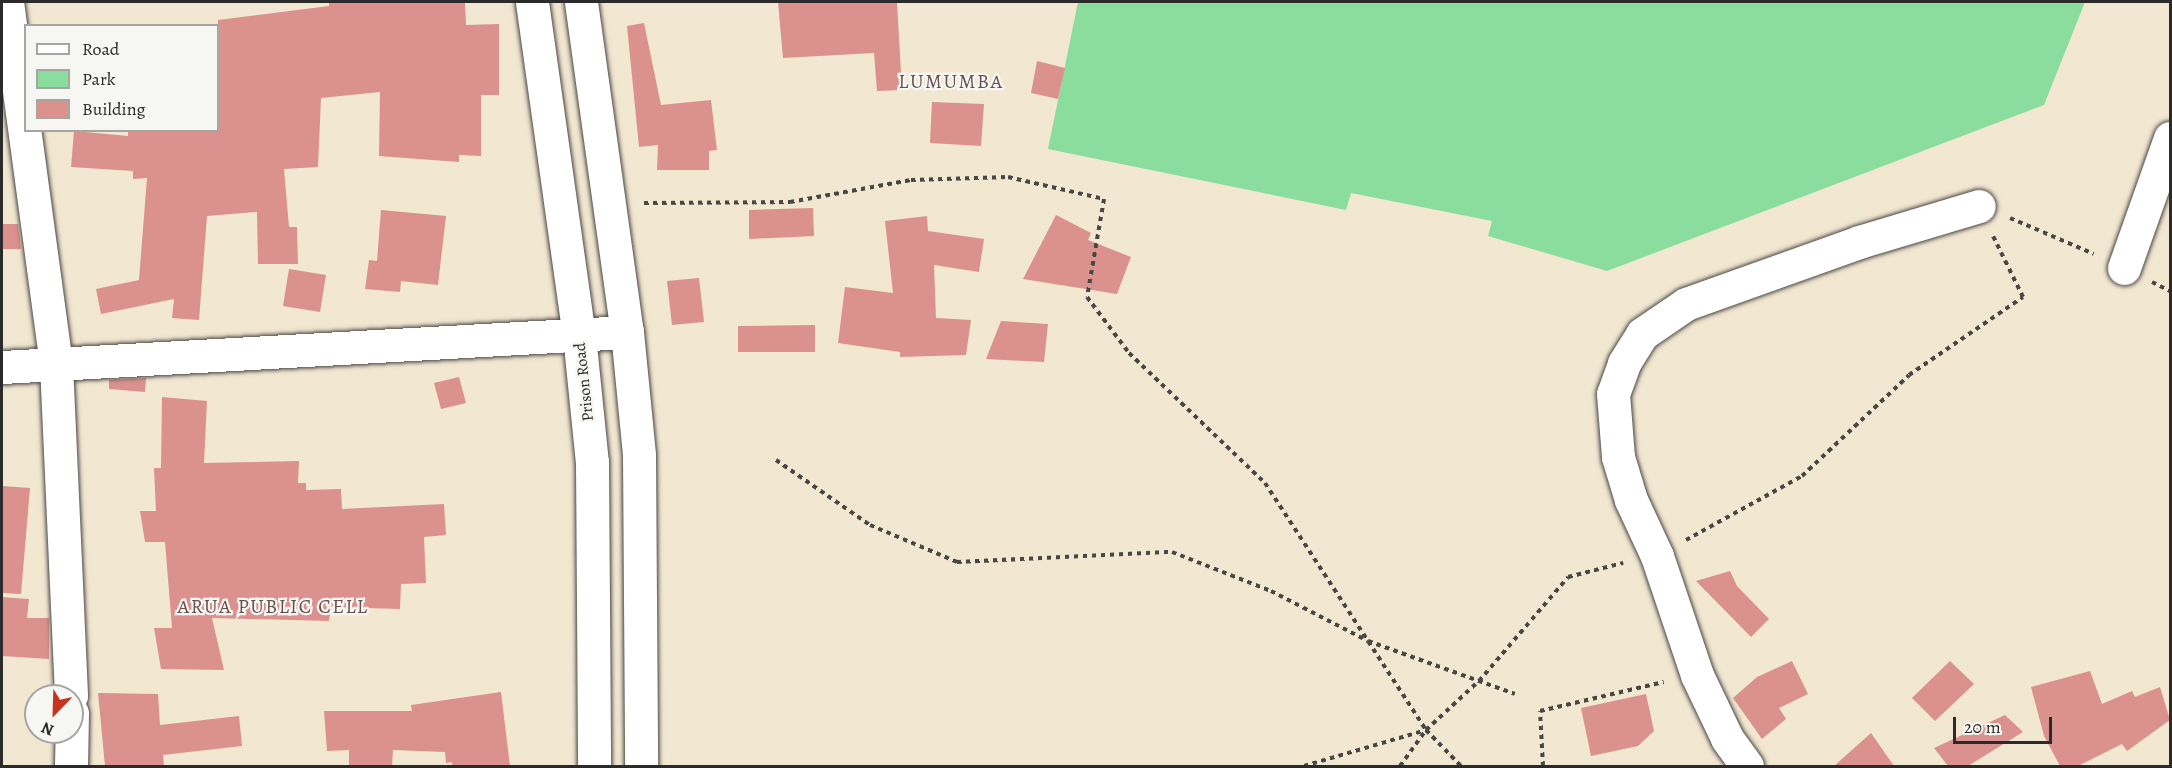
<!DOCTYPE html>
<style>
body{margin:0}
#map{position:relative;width:2172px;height:768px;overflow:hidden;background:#f2e7d1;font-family:Alegreya,serif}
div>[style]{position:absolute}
.green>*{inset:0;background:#8bdd9e}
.building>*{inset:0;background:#db918e}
.path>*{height:4px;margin-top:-2px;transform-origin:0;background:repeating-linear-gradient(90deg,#494744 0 4.5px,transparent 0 9px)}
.roads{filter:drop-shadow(0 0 2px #494744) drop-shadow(0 0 2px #494744)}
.minor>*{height:33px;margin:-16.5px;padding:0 16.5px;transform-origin:16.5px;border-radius:16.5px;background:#fff}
.tertiary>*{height:33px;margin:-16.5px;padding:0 16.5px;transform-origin:16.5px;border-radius:16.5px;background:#fff}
span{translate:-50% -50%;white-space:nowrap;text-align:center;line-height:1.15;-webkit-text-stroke:4.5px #f6f6f2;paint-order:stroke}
.street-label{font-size:16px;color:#2b2b2b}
.quarter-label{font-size:20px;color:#694f4e;letter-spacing:1.5px}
.frame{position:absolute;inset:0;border:3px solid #2b2b2b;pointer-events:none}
.legend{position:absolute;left:24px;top:24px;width:195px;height:108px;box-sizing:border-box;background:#f6f6f2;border:2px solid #a5a5a2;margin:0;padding:8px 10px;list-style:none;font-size:18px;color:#2b2b2b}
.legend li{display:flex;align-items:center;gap:12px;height:30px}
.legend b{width:30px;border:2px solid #a5a5a2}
.north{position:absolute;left:24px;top:684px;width:60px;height:60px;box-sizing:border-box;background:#f6f6f2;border:2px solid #a5a5a2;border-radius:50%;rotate:203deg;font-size:16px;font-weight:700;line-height:24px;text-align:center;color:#2b2b2b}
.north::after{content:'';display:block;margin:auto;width:21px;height:27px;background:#c8321e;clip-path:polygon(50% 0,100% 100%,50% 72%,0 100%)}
.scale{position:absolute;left:1953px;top:717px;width:99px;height:27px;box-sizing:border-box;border:3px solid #2b2b2b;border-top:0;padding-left:8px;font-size:18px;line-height:21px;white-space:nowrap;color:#2b2b2b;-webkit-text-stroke:4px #f6f6f2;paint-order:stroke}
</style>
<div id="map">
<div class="green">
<i style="clip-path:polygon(1078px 2px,2085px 2px,2044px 105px,1607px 271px,1488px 236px,1492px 221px,1351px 193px,1346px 210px,1048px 149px)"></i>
</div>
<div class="building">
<i style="clip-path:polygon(329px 2px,465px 2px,466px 25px,499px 24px,499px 95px,481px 95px,481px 156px,459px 155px,459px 162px,379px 156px,380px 92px,321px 98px,318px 167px,284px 169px,289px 227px,297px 227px,298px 264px,258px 264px,257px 212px,207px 216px,199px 320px,172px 318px,174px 299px,101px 314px,96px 289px,139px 280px,147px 178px,133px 179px,133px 171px,71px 167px,74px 131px,128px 136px,128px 130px,218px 130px,218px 20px,329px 6px)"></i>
<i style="clip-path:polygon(778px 2px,897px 2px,902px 90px,877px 91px,874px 53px,783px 58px)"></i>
<i style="clip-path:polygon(644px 23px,661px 105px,711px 100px,717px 150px,709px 151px,709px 170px,657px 170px,658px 145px,639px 147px,627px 26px)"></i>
<i style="clip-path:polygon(1037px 61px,1065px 68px,1058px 99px,1031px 93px)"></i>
<i style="clip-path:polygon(932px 102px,984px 104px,981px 146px,930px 143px)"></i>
<i style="clip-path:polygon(813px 208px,814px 236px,749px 239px,749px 210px)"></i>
<i style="clip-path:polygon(381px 210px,446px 216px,438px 285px,401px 281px,400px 292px,365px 289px,369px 260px,377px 261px)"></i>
<i style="clip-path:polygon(1056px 215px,1091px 233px,1088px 240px,1131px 257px,1117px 294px,1023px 279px)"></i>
<i style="clip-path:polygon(927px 216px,928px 231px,984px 239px,979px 272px,934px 265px,936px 318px,971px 320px,966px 355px,900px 357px,900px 352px,838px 343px,845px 287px,893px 293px,885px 221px)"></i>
<i style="clip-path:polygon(2px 224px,18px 224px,21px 249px,2px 249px)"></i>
<i style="clip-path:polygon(289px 269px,326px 275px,320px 312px,283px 306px)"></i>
<i style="clip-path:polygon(699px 278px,704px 322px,672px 325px,667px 281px)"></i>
<i style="clip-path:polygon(1001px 321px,1048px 324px,1044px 362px,986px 359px)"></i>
<i style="clip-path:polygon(815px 325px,815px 352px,738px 352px,738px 326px)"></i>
<i style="clip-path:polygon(459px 377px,466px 403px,441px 409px,434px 383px)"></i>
<i style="clip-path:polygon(146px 378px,145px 392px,109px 389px,109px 380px)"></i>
<i style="clip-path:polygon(162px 397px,207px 401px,204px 463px,299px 461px,298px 483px,306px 483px,306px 490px,341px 489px,342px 509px,444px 504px,446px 535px,424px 537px,426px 583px,401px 584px,400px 609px,331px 607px,329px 621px,212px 618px,224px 670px,161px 669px,154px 628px,172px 628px,165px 542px,145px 542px,140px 511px,156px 511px,154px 468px,161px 468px)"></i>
<i style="clip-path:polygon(2px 486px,30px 488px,21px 594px,2px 593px)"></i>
<i style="clip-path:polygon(1730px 571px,1737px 586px,1769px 619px,1751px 637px,1696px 581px)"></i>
<i style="clip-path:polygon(2px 597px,29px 599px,27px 618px,49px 618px,49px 659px,2px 656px)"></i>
<i style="clip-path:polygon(1792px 661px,1808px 694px,1779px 708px,1786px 719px,1762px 739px,1733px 698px,1757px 677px)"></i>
<i style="clip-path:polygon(1950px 661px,1974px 684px,1935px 721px,1912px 698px)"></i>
<i style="clip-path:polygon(2090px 671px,2102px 704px,2132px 691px,2135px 697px,2160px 687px,2170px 720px,2127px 751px,2122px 744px,2078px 766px,2060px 766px,2044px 736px,2031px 687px)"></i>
<i style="clip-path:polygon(501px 692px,510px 766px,452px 766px,452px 762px,446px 763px,445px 752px,393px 750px,392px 766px,349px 766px,349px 750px,327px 751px,324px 711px,412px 711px,411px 705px)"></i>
<i style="clip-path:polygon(98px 693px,158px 694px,160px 725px,239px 716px,242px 746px,163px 755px,164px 766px,105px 766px)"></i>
<i style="clip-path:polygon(1646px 694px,1654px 731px,1638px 746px,1591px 756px,1581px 708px)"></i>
<i style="clip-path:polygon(2005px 715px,2023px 732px,1968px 766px,1948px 766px,1934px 748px)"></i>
<i style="clip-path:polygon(1871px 733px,1894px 766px,1834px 766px)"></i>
</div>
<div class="path">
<i style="left:644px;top:203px;width:146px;rotate:-0.4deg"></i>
<i style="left:790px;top:202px;width:123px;rotate:-10.3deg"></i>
<i style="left:911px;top:180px;width:97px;rotate:-1.8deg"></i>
<i style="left:1008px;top:177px;width:98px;rotate:12.9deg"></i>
<i style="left:1104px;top:199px;width:99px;rotate:99.8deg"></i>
<i style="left:1087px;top:297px;width:70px;rotate:53.1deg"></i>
<i style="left:1129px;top:353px;width:188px;rotate:43.7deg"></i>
<i style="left:1265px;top:483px;width:295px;rotate:56.9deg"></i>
<i style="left:1426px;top:730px;width:50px;rotate:45.8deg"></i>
<i style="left:2010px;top:218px;width:91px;rotate:23.2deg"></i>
<i style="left:2152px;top:282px;width:20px;rotate:27deg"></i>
<i style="left:776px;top:460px;width:114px;rotate:34.7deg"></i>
<i style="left:870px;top:525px;width:95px;rotate:23deg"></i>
<i style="left:957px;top:562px;width:215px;rotate:-2.7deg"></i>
<i style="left:1172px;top:552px;width:106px;rotate:21.5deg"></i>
<i style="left:1271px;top:591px;width:109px;rotate:27.3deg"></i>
<i style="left:1368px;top:641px;width:156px;rotate:19.8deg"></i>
<i style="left:1686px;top:540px;width:132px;rotate:-28.9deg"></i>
<i style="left:1802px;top:476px;width:147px;rotate:-43.3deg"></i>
<i style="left:1909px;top:375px;width:138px;rotate:-34.4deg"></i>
<i style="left:2023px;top:297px;width:70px;rotate:-116.2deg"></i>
<i style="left:1304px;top:766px;width:127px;rotate:-16.4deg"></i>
<i style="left:1400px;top:766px;width:44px;rotate:-54.2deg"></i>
<i style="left:1426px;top:730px;width:72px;rotate:-42.8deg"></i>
<i style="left:1479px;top:681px;width:137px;rotate:-49.4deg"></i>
<i style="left:1568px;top:577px;width:57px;rotate:-14.3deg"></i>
<i style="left:1543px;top:766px;width:55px;rotate:-93.1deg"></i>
<i style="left:1540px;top:711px;width:127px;rotate:-13.2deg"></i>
</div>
<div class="roads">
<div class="minor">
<i style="left:7px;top:2px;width:365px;rotate:82.3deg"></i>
<i style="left:56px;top:364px;width:332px;rotate:87.4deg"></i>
<i style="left:2124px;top:268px;width:138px;rotate:-70.5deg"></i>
<i style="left:2px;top:367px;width:626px;rotate:-3.21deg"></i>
<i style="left:71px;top:766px;width:53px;rotate:-88.9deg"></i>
<i style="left:1747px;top:766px;width:34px;rotate:-126deg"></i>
<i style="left:1727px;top:738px;width:70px;rotate:-115.5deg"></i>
<i style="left:1697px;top:675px;width:126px;rotate:-108.6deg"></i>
<i style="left:1657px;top:556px;width:62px;rotate:-114.9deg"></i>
<i style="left:1631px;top:500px;width:45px;rotate:-106.8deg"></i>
<i style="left:1618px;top:457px;width:63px;rotate:-94.5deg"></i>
<i style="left:1613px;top:394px;width:33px;rotate:-70deg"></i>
<i style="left:1624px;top:363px;width:34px;rotate:-58deg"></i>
<i style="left:1642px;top:334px;width:53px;rotate:-34.3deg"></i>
<i style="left:1686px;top:304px;width:184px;rotate:-19.7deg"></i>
<i style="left:1859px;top:242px;width:125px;rotate:-16.7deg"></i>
</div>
<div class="tertiary">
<i style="left:532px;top:2px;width:336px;rotate:82deg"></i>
<i style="left:579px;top:335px;width:128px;rotate:84.2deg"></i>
<i style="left:592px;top:462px;width:304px;rotate:89.6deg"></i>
<i style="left:581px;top:2px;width:333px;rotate:82.1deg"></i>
<i style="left:627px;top:332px;width:124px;rotate:84.4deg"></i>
<i style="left:639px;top:455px;width:311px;rotate:89.6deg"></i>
</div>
</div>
<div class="street-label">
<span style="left:584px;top:382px;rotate:-96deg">Prison Road</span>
</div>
<div class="quarter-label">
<span style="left:951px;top:81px">LUMUMBA</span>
<span style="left:273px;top:606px">ARUA PUBLIC CELL</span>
</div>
<div class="frame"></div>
<ul class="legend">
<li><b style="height:8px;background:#fff"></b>Road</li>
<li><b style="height:16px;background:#8bdd9e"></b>Park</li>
<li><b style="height:16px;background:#db918e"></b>Building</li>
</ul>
<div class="north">N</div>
<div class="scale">20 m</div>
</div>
